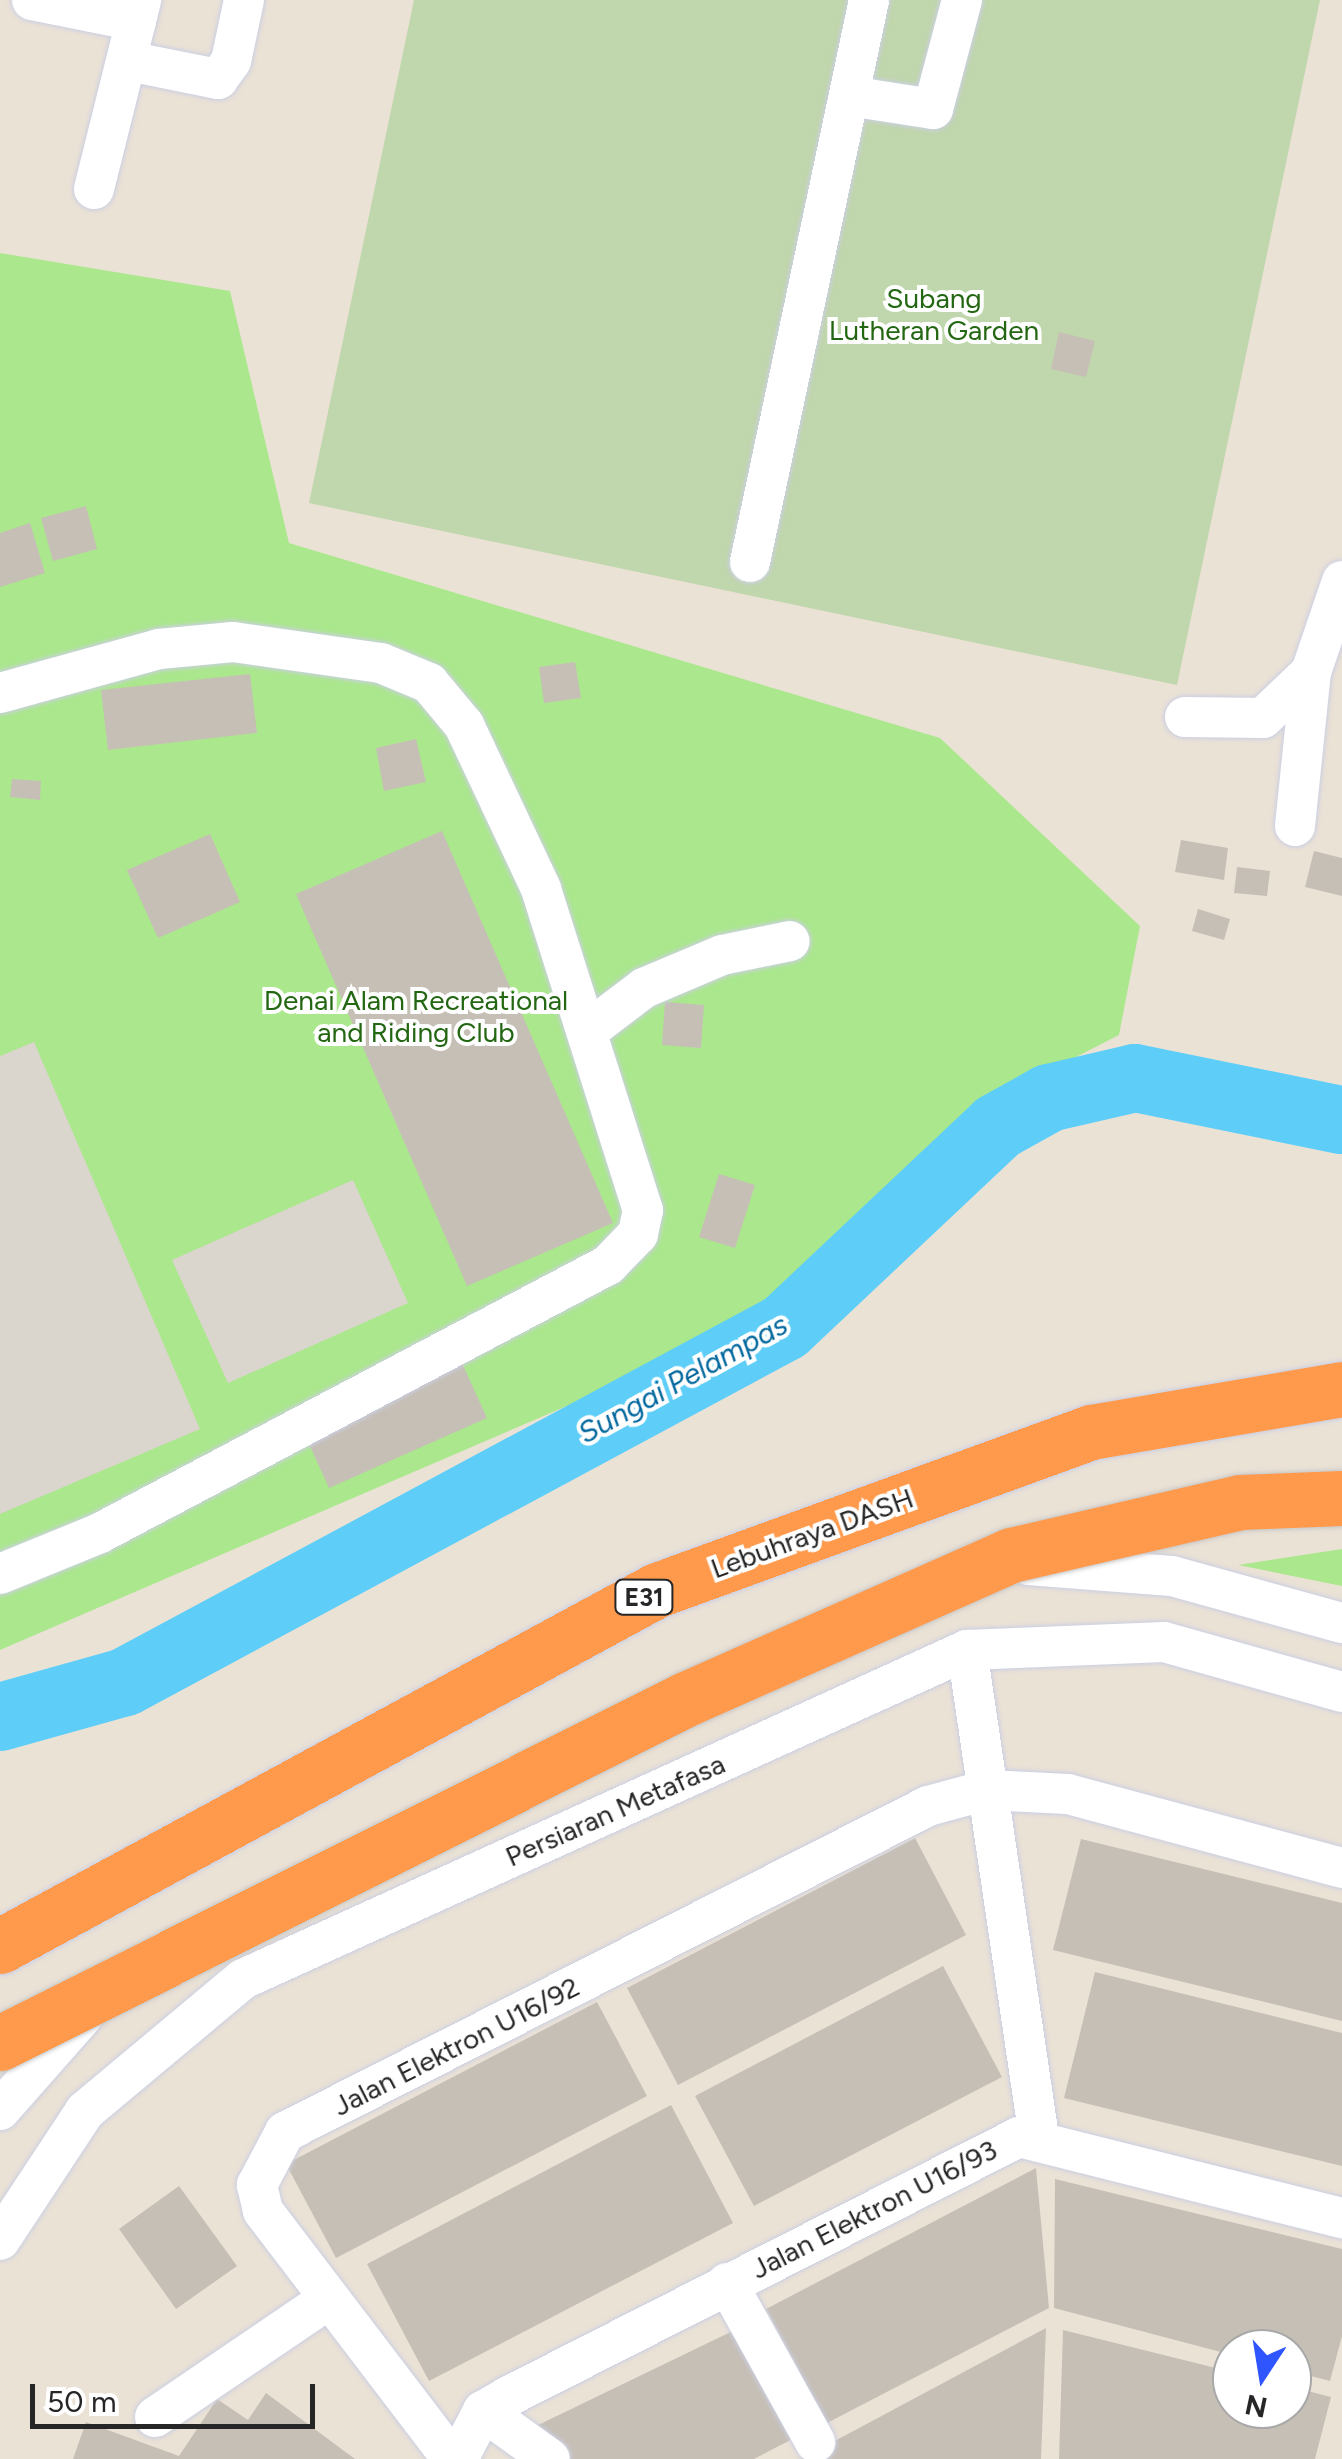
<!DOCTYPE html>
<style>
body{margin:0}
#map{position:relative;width:1342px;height:2459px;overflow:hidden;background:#ebe2d6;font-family:Figtree,sans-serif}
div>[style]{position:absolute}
.green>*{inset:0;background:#abe78d}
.cemetery>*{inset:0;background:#c0d6ac}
.plaza>*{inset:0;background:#dad5cd}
.river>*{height:68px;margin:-34px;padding:0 34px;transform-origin:34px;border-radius:34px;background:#5ecef8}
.building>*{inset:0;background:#c6bfb6}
.roads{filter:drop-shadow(0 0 2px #cbcfe2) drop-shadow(0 0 2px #cbcfe2)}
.minor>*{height:40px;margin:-20px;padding:0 20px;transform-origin:20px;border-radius:20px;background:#fff}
.highway>*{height:55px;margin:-27.5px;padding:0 27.5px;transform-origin:27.5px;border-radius:27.5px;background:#ff9a4d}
.bridges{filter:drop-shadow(0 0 2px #c7c7c7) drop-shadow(0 0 2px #c7c7c7)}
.highway-bridge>*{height:55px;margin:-27.5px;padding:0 27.5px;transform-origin:27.5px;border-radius:27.5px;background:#ff9a4d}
span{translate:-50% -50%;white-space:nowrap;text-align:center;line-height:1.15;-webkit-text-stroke:8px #fff;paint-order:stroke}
.shield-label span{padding:2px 8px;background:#fff;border:2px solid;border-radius:8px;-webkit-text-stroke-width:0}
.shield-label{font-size:25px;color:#262626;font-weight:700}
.park-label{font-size:28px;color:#246713}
.street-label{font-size:28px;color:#262626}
.water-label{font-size:30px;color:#03689e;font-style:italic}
.north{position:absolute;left:1212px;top:2329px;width:100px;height:100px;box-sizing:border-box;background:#fff;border:2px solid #a8a8a8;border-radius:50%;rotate:192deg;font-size:28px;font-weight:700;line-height:40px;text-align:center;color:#262626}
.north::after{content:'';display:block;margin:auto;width:35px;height:45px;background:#2f55ff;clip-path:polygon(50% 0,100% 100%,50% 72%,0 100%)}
.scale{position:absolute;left:30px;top:2384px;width:285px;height:45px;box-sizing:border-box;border:5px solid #262626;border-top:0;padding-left:12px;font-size:30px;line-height:35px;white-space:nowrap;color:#262626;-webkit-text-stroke:8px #fff;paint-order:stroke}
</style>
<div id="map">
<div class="green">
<i style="clip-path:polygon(0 253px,230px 291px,289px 543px,940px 738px,1140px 926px,1119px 1035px,969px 1112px,769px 1319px,0 1650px)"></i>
<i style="clip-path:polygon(1342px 1549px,1342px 1586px,1238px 1565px)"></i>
</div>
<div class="cemetery">
<i style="clip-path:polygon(414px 0,1320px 0,1177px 685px,309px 503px)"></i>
</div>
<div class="plaza">
<i style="clip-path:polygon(34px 1042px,200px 1429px,0 1514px,0 1056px)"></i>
<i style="clip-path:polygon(353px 1180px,408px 1303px,228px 1383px,172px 1260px)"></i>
</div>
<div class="river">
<i style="left:0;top:1717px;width:130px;rotate:-15.6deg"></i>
<i style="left:125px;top:1682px;width:749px;rotate:-28.27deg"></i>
<i style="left:785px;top:1327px;width:291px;rotate:-43.3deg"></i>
<i style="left:997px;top:1127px;width:60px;rotate:-29.1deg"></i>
<i style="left:1049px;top:1098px;width:88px;rotate:-13.1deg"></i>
<i style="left:1135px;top:1078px;width:211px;rotate:11.5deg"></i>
</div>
<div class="building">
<i style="clip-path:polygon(1059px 332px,1095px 341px,1086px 377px,1051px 369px)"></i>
<i style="clip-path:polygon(86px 506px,97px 549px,53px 561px,41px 518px)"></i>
<i style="clip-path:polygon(30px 523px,45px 573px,0 587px,0 533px)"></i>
<i style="clip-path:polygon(575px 662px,581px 698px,544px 703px,539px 667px)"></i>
<i style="clip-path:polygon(250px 674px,257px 733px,108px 750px,101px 690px)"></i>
<i style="clip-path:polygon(416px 739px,426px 782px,384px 791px,376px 748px)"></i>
<i style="clip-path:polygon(12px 779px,41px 781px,40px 800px,10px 797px)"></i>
<i style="clip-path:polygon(442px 831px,613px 1223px,467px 1286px,296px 894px)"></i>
<i style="clip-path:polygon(210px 834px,240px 902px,158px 938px,127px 870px)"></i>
<i style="clip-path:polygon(1181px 840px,1228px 848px,1224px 880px,1175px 872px)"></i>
<i style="clip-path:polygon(1314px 851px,1342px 858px,1342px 896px,1305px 887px)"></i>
<i style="clip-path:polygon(1237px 867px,1270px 871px,1267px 896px,1234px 893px)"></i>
<i style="clip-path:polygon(1198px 909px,1230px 919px,1224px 940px,1192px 931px)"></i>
<i style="clip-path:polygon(665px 1002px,704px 1005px,701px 1048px,662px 1045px)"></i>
<i style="clip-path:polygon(719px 1174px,755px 1185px,735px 1248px,699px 1237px)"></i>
<i style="clip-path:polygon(462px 1363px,487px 1418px,329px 1488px,304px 1433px)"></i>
<i style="clip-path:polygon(915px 1838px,966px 1935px,678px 2085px,627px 1988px)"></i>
<i style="clip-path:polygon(1081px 1839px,1342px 1903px,1342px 2021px,1053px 1950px)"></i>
<i style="clip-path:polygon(943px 1966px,1002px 2077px,754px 2206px,695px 2096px)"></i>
<i style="clip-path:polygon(1095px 1972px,1342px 2033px,1342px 2166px,1064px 2098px)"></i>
<i style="clip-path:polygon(597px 2002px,647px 2096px,336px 2258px,286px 2164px)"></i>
<i style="clip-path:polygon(671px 2105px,733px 2223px,429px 2381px,367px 2264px)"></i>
<i style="clip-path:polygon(1036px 2168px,1049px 2308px,827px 2423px,766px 2309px)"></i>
<i style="clip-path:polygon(1055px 2179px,1342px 2249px,1342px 2336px,1330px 2381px,1292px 2371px,1292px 2349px,1232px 2355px,1054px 2308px)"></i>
<i style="clip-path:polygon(179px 2186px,237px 2266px,176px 2309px,119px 2229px)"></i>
<i style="clip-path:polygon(745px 2325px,802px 2434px,754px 2459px,569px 2459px,532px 2428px)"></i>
<i style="clip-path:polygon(1046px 2328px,1041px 2459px,801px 2459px)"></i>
<i style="clip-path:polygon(1063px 2330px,1232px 2372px,1232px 2409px,1292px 2409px,1292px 2387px,1331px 2397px,1315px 2459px,1059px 2459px)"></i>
<i style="clip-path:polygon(266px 2393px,355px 2459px,73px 2459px,86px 2422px,179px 2456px,217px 2399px,248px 2420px)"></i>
</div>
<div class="roads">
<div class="minor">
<i style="left:32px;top:0;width:106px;rotate:11.4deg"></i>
<i style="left:128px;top:61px;width:92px;rotate:11.3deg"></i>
<i style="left:218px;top:79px;width:22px;rotate:-54deg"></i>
<i style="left:231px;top:61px;width:62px;rotate:-78deg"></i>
<i style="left:849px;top:96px;width:85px;rotate:8.8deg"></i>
<i style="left:933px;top:109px;width:113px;rotate:-75.1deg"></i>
<i style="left:94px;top:189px;width:195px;rotate:-76deg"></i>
<i style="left:750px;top:562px;width:574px;rotate:-78.04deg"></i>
<i style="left:0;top:693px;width:165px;rotate:-15.5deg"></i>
<i style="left:159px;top:649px;width:74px;rotate:-5.4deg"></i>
<i style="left:233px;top:642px;width:149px;rotate:8.1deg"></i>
<i style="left:381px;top:663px;width:52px;rotate:22.6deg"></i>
<i style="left:429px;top:683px;width:55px;rotate:50.2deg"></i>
<i style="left:464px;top:725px;width:181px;rotate:64.8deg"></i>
<i style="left:541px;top:889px;width:337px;rotate:72.4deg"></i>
<i style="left:643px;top:1210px;width:25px;rotate:102deg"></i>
<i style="left:638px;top:1234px;width:43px;rotate:134.1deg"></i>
<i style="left:608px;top:1265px;width:574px;rotate:152.19deg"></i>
<i style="left:100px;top:1533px;width:108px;rotate:157.7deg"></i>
<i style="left:1185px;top:717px;width:78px;rotate:0.7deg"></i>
<i style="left:1263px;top:718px;width:66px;rotate:-43.8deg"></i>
<i style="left:1295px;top:826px;width:155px;rotate:-84.1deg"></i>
<i style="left:1311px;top:672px;width:96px;rotate:-71.2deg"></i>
<i style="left:590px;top:1029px;width:68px;rotate:-37.2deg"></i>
<i style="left:644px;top:988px;width:85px;rotate:-22.9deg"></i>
<i style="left:722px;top:955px;width:69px;rotate:-11.6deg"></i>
<i style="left:1028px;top:1565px;width:144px;rotate:4.4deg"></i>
<i style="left:1172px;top:1576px;width:176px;rotate:15.5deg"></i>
<i style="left:967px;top:1650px;width:497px;rotate:81.6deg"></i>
<i style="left:0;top:2110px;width:125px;rotate:-48.6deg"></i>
<i style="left:0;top:2240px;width:154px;rotate:-56.6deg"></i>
<i style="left:85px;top:2111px;width:206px;rotate:-39.9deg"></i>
<i style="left:243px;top:1979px;width:795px;rotate:-24.44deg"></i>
<i style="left:967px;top:1650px;width:197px;rotate:-2.3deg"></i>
<i style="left:1164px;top:1642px;width:185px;rotate:15.7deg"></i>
<i style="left:727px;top:2283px;width:182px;rotate:61deg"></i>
<i style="left:483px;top:2411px;width:82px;rotate:35.6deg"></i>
<i style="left:155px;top:2417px;width:208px;rotate:-34.2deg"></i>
<i style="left:452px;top:2459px;width:312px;rotate:-127.3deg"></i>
<i style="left:263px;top:2211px;width:27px;rotate:-103deg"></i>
<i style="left:257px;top:2185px;width:60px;rotate:-62.2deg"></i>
<i style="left:285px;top:2132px;width:721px;rotate:-26.88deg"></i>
<i style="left:928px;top:1806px;width:61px;rotate:-15.2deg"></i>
<i style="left:987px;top:1790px;width:81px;rotate:2.8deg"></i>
<i style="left:1068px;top:1794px;width:284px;rotate:15.1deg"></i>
<i style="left:458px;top:2459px;width:54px;rotate:-62.5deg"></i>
<i style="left:483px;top:2411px;width:28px;rotate:-30deg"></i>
<i style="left:507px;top:2397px;width:574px;rotate:-26.92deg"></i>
<i style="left:1019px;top:2137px;width:333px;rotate:14.1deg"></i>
</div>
<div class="highway">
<i style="left:0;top:1946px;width:747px;rotate:-28.45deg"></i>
<i style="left:657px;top:1590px;width:462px;rotate:-20deg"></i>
<i style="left:1091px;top:1432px;width:255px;rotate:-9.7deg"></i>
</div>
</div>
<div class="bridges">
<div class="highway-bridge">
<i style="left:0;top:2043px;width:767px;rotate:-26.63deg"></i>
<i style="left:686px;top:1699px;width:355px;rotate:-23.9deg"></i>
<i style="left:1011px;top:1555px;width:235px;rotate:-13deg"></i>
<i style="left:1240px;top:1502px;width:102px;rotate:-2.2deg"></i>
</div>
</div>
<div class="shield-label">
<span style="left:644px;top:1597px">E31</span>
</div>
<div class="park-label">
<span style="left:934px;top:314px">Subang<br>Lutheran Garden</span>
<span style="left:416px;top:1016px">Denai Alam Recreational<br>and Riding Club</span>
</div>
<div class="street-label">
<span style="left:812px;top:1533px;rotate:-20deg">Lebuhraya DASH</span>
<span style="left:615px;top:1810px;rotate:-24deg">Persiaran Metafasa</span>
<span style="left:456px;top:2046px;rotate:-27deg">Jalan Elektron U16/92</span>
<span style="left:874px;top:2209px;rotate:-27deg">Jalan Elektron U16/93</span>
</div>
<div class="water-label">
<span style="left:683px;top:1379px;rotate:-29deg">Sungai Pelampas</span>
</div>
<div class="north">N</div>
<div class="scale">50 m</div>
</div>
